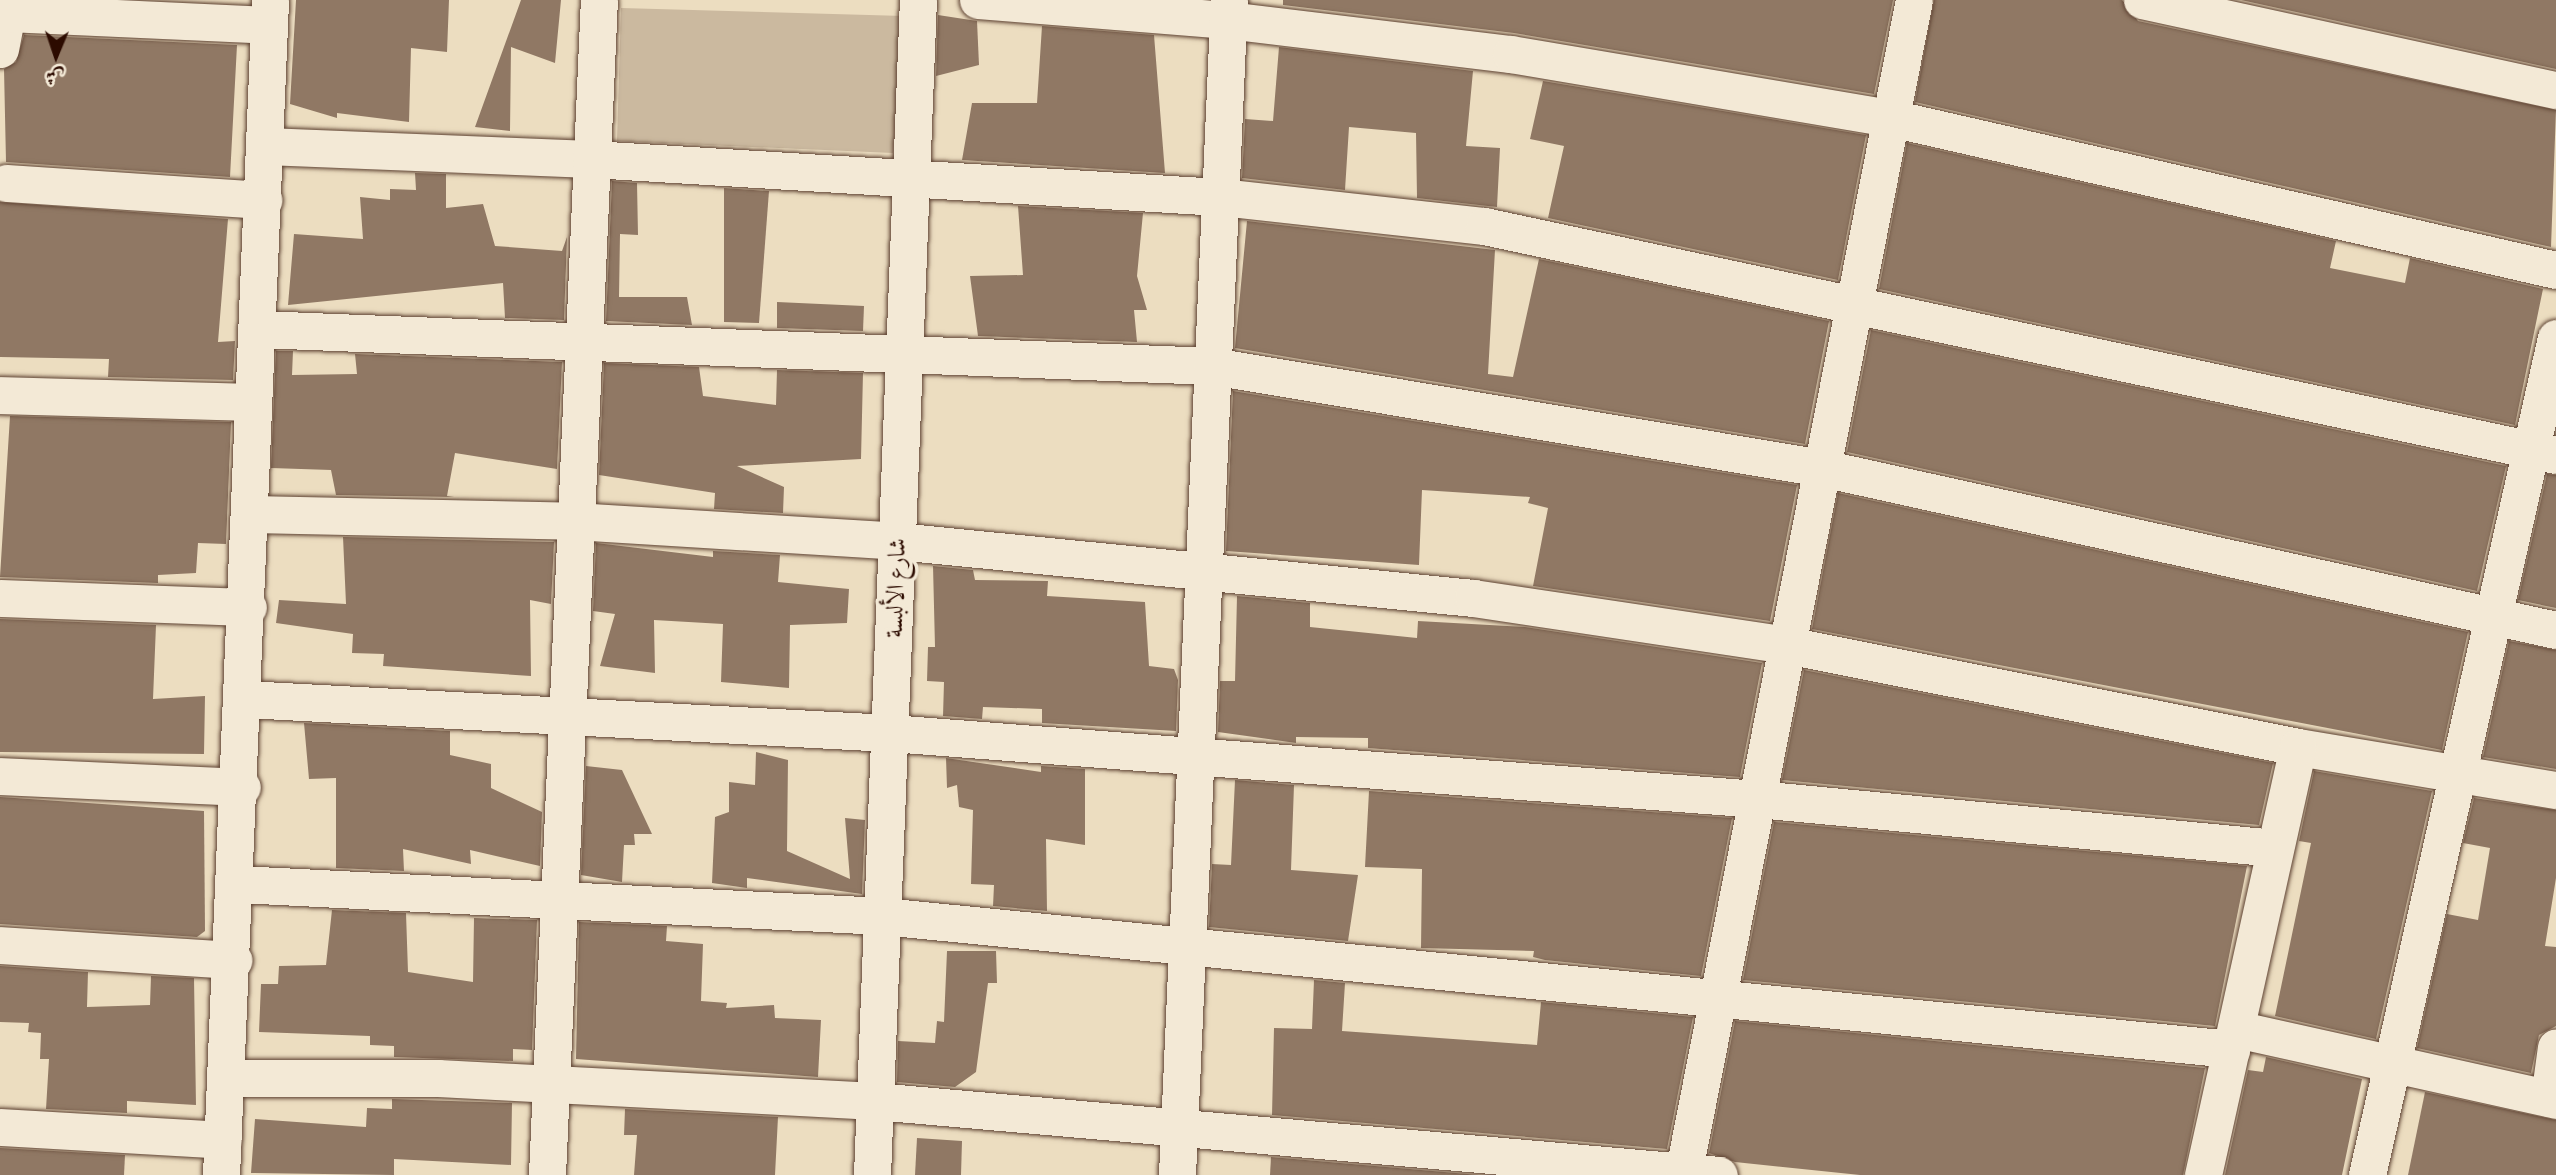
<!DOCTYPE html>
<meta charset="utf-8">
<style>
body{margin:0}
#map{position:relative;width:2556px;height:1175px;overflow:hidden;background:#ecddc0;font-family:"EB Garamond",Amiri,serif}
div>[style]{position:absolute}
.green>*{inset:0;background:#cbb99f}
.building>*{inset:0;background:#907864}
.roads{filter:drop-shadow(0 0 2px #5c4030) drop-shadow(0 0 2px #5c4030)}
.street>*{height:37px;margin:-18.5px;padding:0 18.5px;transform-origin:18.5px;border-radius:18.5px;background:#f3e9d6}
span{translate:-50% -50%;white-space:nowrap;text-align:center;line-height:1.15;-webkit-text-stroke:7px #f3e9d6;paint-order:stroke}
.street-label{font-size:24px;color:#2c0b00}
.north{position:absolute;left:21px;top:21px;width:70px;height:70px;-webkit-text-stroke:5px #f3e9d6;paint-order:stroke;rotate:182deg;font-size:19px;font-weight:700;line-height:28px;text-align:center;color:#2c0b00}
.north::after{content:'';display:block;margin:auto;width:24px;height:32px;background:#2c0b00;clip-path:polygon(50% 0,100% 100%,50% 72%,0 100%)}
</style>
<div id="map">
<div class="green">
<i style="clip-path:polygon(621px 8px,904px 16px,893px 153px,617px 141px)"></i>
</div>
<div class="building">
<i style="clip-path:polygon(296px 0,449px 0,447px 52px,411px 48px,409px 122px,337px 113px,337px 118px,290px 104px)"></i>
<i style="clip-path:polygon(521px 0,561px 0,555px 63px,511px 47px,510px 131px,475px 127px)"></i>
<i style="clip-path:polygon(1283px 0,1893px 0,1874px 94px,1514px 33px,1283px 5px)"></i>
<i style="clip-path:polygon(1934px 0,2122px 0,2138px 21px,2556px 110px,2551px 247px,1915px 102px)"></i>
<i style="clip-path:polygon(2241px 0,2556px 0,2556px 69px)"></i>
<i style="clip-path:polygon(938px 15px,977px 21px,979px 65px,936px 76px)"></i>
<i style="clip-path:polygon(1042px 26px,1154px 35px,1165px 173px,962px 160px,972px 103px,1037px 103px)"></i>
<i style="clip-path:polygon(24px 35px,237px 45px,230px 177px,6px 162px,4px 69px,16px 62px)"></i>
<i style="clip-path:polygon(1279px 47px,1473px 71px,1466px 146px,1500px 148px,1497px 207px,1417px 198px,1416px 133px,1349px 127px,1345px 190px,1242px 178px,1245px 119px,1273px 121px)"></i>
<i style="clip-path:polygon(1543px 81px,1866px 135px,1838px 280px,1548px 218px,1564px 146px,1530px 139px)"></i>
<i style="clip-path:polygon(1907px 143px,2336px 241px,2330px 268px,2405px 283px,2410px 258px,2543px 289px,2515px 425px,1879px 289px)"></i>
<i style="clip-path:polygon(415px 173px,446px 174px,446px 208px,483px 204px,495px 246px,562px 251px,567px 237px,564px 320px,505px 318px,503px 283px,288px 305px,294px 234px,363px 239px,360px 197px,390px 200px,390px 189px,416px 190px)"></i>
<i style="clip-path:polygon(612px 181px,637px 183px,638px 235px,620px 234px,619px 297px,687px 297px,692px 325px,606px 321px)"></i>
<i style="clip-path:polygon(724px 188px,769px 191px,759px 323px,724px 322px)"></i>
<i style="clip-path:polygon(0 202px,228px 219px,218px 342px,235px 341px,233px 380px,108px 377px,109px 359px,0 357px)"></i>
<i style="clip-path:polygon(1018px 206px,1143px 213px,1137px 276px,1147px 310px,1134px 310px,1137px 342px,978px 336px,970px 276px,1023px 275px)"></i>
<i style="clip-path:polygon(1247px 221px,1495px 250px,1488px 374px,1513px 377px,1539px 259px,1829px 321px,1805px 444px,1235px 348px)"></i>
<i style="clip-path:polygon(777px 302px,864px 306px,863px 331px,777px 328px)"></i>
<i style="clip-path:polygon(1871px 330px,2506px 466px,2477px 591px,1847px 452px)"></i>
<i style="clip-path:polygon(276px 351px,293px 351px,292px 375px,357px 374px,355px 354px,562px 362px,557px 469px,455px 453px,447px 496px,454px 497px,336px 495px,331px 470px,271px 468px)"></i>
<i style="clip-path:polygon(604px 363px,699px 367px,703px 396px,776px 405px,777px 370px,863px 373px,861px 459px,737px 466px,784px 487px,783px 513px,714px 509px,715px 493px,599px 475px)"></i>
<i style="clip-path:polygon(1233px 391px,1797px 485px,1770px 621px,1533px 586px,1548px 508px,1528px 503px,1530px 497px,1422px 490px,1419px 565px,1226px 551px)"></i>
<i style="clip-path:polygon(10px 416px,231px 422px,226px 544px,198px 543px,196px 573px,158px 575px,158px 583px,0 577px)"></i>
<i style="clip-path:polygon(2547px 474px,2556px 475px,2556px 608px,2518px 600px)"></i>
<i style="clip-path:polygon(1838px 493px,2468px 632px,2442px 750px,1812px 629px)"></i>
<i style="clip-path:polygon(343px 537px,554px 542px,551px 604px,530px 600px,531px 676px,383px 666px,384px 654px,352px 653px,353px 634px,276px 623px,279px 600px,346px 604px)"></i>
<i style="clip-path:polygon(596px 543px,713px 557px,713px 551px,780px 555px,778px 582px,849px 589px,847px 623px,790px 625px,789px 688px,721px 682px,723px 624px,654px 620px,655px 673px,600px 666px,615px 614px,593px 611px)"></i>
<i style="clip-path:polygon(933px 566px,973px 570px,975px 580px,1048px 581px,1047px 596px,1145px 602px,1149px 666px,1174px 669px,1178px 680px,1176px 731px,1042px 723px,1042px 709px,983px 707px,982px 719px,943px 716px,944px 682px,927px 681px,928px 647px,935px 647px)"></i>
<i style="clip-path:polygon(1237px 596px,1310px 603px,1310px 627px,1417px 638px,1418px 621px,1525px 627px,1762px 663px,1740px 777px,1368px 748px,1368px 738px,1296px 737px,1296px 743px,1218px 732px,1220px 681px,1235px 681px)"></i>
<i style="clip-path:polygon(0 619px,156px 625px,153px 699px,205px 696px,204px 754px,0 752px)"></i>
<i style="clip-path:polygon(2509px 641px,2556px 650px,2556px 769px,2483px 757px)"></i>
<i style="clip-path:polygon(1804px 670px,2273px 763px,2259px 825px,1782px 780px)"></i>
<i style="clip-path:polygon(304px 723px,450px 731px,450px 755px,491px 764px,491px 788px,542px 812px,540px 866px,470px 850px,471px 864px,403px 849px,404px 871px,336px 868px,336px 778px,309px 779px)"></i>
<i style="clip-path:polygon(756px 752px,788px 760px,787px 851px,850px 879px,845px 818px,865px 820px,862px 894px,747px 878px,747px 888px,712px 883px,715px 817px,729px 812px,729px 782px,755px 785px)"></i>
<i style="clip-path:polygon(946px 758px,1041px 772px,1041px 766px,1085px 769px,1085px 845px,1046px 839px,1047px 911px,993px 906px,994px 885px,971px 884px,973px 810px,959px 807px,957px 785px,947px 788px)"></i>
<i style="clip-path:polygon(586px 766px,622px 770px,652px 834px,634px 834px,635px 845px,624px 845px,622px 882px,581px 875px)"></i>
<i style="clip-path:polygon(2314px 771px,2432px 791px,2376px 1039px,2275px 1016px,2311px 843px,2299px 841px)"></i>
<i style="clip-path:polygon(1235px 780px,1294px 785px,1291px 870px,1358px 875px,1348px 941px,1209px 927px,1212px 864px,1231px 865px)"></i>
<i style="clip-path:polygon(1369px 791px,1732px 818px,1701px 976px,1545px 960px,1533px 957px,1534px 951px,1421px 948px,1422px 869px,1365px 867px)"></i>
<i style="clip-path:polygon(0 797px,204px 811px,205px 931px,197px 937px,0 924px)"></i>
<i style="clip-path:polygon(2474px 798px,2556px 810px,2556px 878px,2545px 946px,2556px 947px,2556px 1026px,2539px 1035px,2531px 1073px,2417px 1048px,2447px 914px,2478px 920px,2490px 848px,2463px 843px)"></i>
<i style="clip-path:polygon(1774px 822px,2247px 866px,2215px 1026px,1743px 980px)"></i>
<i style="clip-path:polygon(332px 910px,406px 913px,408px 972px,473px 982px,474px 918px,537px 920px,532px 1050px,513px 1049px,513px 1061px,394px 1057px,394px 1046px,370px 1045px,370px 1036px,259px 1032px,261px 984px,278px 984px,279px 966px,326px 965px)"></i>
<i style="clip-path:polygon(579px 922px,667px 926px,666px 941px,703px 944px,701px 1001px,727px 1003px,726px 1008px,774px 1005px,775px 1018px,821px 1020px,818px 1077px,576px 1059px)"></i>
<i style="clip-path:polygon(947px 951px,996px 951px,997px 983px,988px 983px,976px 1072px,955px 1087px,897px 1082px,898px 1041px,935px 1043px,937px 1021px,944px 1022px)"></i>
<i style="clip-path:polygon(0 966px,88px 972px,87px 1007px,150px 1005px,151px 976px,194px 978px,196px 1105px,127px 1101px,127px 1113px,46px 1109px,49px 1059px,40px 1059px,41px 1033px,28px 1032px,29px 1023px,0 1022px)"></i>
<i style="clip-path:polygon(1314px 980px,1345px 983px,1342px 1031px,1537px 1045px,1541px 1002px,1693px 1017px,1667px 1149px,1272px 1115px,1274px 1028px,1312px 1029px)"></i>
<i style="clip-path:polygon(1735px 1021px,2205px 1068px,2183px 1175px,1860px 1175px,1735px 1162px,1709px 1153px)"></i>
<i style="clip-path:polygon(2266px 1057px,2362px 1079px,2342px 1175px,2225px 1175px,2248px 1070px,2263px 1072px)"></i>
<i style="clip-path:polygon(2425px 1092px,2556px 1120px,2556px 1175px,2408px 1175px)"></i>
<i style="clip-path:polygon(392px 1099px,512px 1103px,511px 1165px,394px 1159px,394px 1175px,251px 1173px,255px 1119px,366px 1127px,367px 1108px,392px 1109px)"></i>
<i style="clip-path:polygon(625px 1109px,778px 1117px,775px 1175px,634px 1175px,637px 1135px,624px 1135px)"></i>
<i style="clip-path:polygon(917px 1138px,962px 1141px,961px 1175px,915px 1175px)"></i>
<i style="clip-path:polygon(0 1148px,125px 1155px,124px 1175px,0 1175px)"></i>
<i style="clip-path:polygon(1271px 1157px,1479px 1175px,1270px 1175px)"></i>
</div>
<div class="roads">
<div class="street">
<i style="left:978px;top:0;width:251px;rotate:4.6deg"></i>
<i style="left:1228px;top:20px;width:285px;rotate:6.9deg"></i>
<i style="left:1511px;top:54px;width:385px;rotate:9.6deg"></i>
<i style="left:1891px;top:118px;width:682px;rotate:12.88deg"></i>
<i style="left:2142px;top:0;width:424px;rotate:12.3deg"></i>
<i style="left:0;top:49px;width:37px;rotate:-79deg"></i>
<i style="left:7px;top:13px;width:262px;rotate:2.6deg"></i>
<i style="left:265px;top:146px;width:326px;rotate:2.3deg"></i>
<i style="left:591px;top:159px;width:630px;rotate:3.46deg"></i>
<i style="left:1220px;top:197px;width:266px;rotate:6.3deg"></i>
<i style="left:1484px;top:226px;width:1096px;rotate:12.06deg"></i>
<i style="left:6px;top:183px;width:258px;rotate:3.8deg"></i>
<i style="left:258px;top:329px;width:955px;rotate:2.22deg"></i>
<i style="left:1212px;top:366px;width:618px;rotate:9.49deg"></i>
<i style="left:1822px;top:468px;width:752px;rotate:12.45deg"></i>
<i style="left:0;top:395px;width:253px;rotate:1.6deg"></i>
<i style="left:251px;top:514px;width:323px;rotate:1.2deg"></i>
<i style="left:574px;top:521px;width:324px;rotate:3.5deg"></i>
<i style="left:897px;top:541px;width:579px;rotate:5.65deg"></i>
<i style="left:1473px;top:598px;width:317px;rotate:8.5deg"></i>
<i style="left:1787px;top:645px;width:521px;rotate:11.29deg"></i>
<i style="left:2298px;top:747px;width:262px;rotate:9.5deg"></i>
<i style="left:0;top:598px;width:248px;rotate:2.1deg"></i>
<i style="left:245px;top:699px;width:646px;rotate:3.02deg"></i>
<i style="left:890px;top:733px;width:870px;rotate:4.35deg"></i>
<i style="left:1757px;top:799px;width:520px;rotate:5.4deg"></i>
<i style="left:0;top:776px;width:242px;rotate:2.6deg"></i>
<i style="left:238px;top:884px;width:645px;rotate:2.84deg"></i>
<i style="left:882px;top:916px;width:1356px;rotate:5.63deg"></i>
<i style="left:0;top:945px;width:234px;rotate:3.7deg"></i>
<i style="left:2236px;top:1029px;width:328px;rotate:12.5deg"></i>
<i style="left:227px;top:1078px;width:211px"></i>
<i style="left:438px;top:1078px;width:438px;rotate:3deg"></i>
<i style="left:875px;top:1101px;width:847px;rotate:5.01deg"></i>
<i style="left:2549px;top:1098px;width:51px;rotate:-82.2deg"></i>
<i style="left:0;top:1127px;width:223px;rotate:3.3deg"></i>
<i style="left:221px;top:1175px;width:1176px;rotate:-87.61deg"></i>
<i style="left:547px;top:1175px;width:1176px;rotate:-87.47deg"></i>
<i style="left:872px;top:1175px;width:1176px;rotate:-87.76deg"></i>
<i style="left:1177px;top:1175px;width:1176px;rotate:-87.47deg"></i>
<i style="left:1683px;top:1175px;width:1197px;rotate:-78.88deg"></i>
<i style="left:2203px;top:1175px;width:438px;rotate:-77.5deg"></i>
<i style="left:2367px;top:1175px;width:858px;rotate:-77.28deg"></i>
</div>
</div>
<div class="street-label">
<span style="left:895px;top:588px;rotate:-88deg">شارع الألبسة</span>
</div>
<div class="north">ش</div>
</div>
